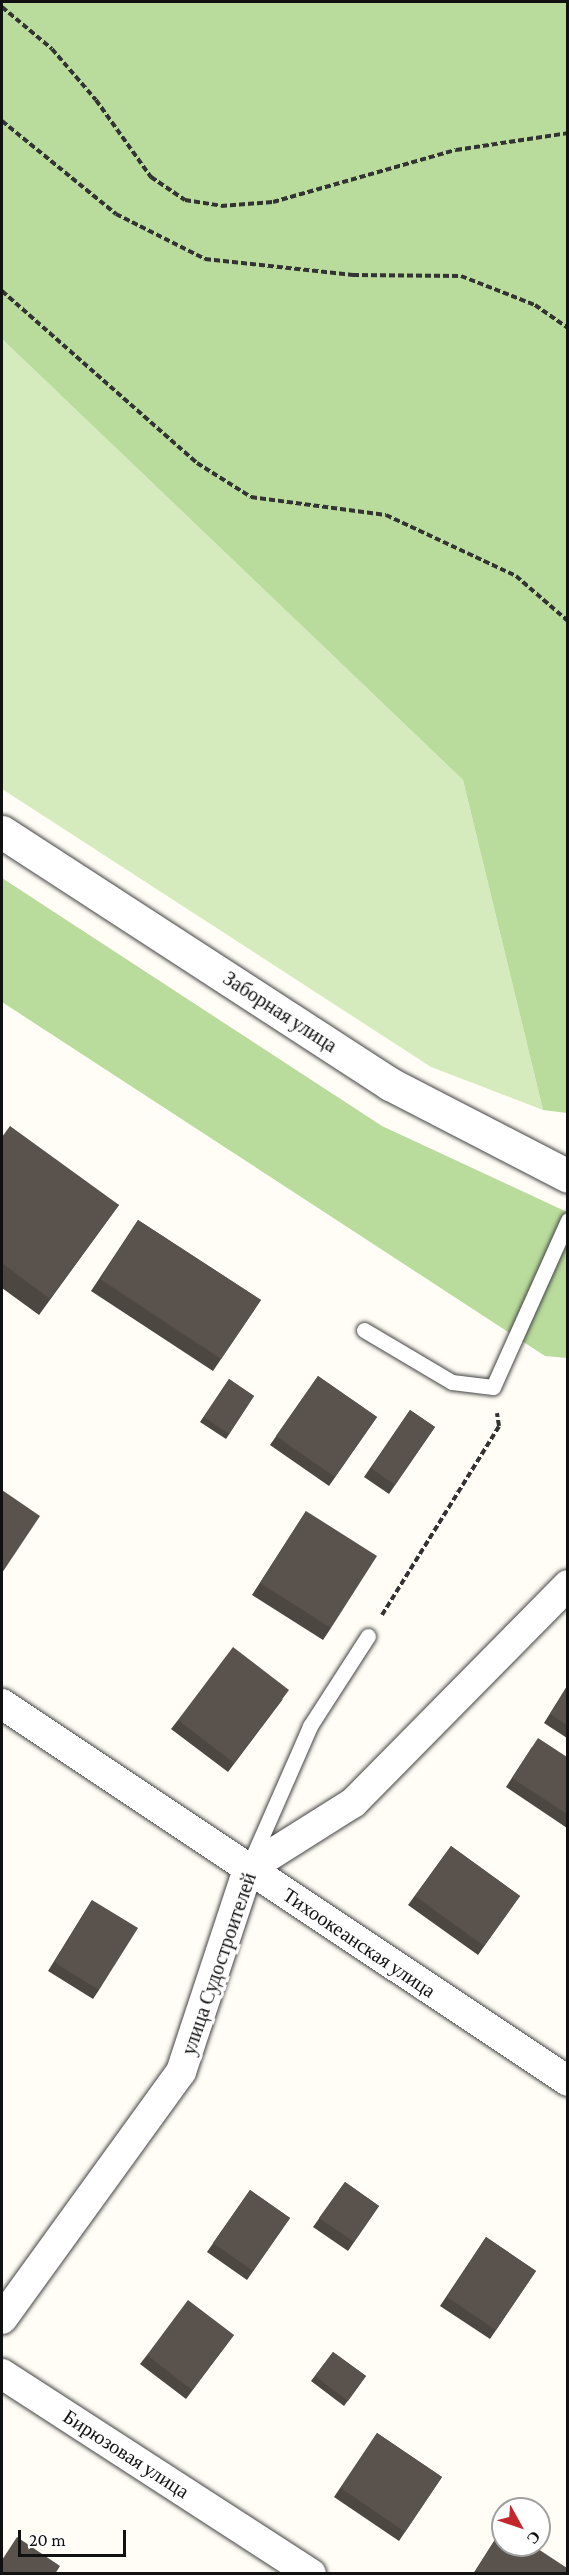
<!DOCTYPE html>
<meta charset="utf-8">
<style>
body{margin:0}
#map{position:relative;width:569px;height:2575px;overflow:hidden;background:#fffdf5;font-family:"Crimson Pro",serif}
div>[style]{position:absolute}
.green>*{inset:0;background:#d5ebbd}
.forest>*{inset:0;background:#b9dc9c}
.path>*{height:4px;margin-top:-2px;transform-origin:0;background:repeating-linear-gradient(90deg,#333 0 6px,transparent 0 9px)}
.roads{filter:drop-shadow(0 0 2px #444) drop-shadow(0 0 2px #444)}
.service>*{height:15px;margin:-7.5px;padding:0 7.5px;transform-origin:7.5px;border-radius:7.5px;background:#fff}
.minor>*{height:30px;margin:-15px;padding:0 15px;transform-origin:15px;border-radius:15px;background:#fff}
.tertiary>*{height:33px;margin:-16.5px;padding:0 16.5px;transform-origin:16.5px;border-radius:16.5px;background:#fff}
.wall>*{inset:0;background:#4d4742}
.building>*{inset:0;background:#5a524d}
span{translate:-50% -50%;white-space:nowrap;text-align:center;line-height:1.15;-webkit-text-stroke:6px #fff;paint-order:stroke}
.street-label{font-size:20px;color:#111}
.frame{position:absolute;inset:0;border:3px solid #111;pointer-events:none}
.north{position:absolute;left:491px;top:2497px;width:60px;height:60px;box-sizing:border-box;background:#fff;border:2px solid #a0a0a0;border-radius:50%;rotate:130deg;font-size:16px;font-weight:700;line-height:24px;text-align:center;color:#111}
.north::after{content:'';display:block;margin:auto;width:21px;height:27px;background:#c4262e;clip-path:polygon(50% 0,100% 100%,50% 72%,0 100%)}
.scale{position:absolute;left:18px;top:2530px;width:108px;height:27px;box-sizing:border-box;border:3px solid #111;border-top:0;padding-left:8px;font-size:18px;line-height:21px;white-space:nowrap;color:#111;-webkit-text-stroke:4px #fff;paint-order:stroke}
</style>
<div id="map">
<div class="green">
<i style="clip-path:polygon(2px 339px,463px 780px,543px 1110px,431px 1067px,2px 789px)"></i>
</div>
<div class="forest">
<i style="clip-path:polygon(2px 2px,567px 2px,567px 1113px,543px 1110px,463px 780px,2px 339px)"></i>
<i style="clip-path:polygon(2px 878px,382px 1126px,567px 1212px,567px 1358px,545px 1356px,2px 1002px)"></i>
</div>
<div class="path">
<i style="left:2px;top:7px;width:65px;rotate:40deg"></i>
<i style="left:52px;top:49px;width:67px;rotate:49.2deg"></i>
<i style="left:96px;top:100px;width:95px;rotate:54.5deg"></i>
<i style="left:151px;top:177px;width:41px;rotate:34.1deg"></i>
<i style="left:185px;top:200px;width:36px;rotate:9deg"></i>
<i style="left:221px;top:206px;width:52px;rotate:-4.4deg"></i>
<i style="left:273px;top:202px;width:190px;rotate:-15.9deg"></i>
<i style="left:456px;top:150px;width:113px;rotate:-8.6deg"></i>
<i style="left:2px;top:121px;width:147px;rotate:39.2deg"></i>
<i style="left:116px;top:214px;width:100px;rotate:26.8deg"></i>
<i style="left:205px;top:259px;width:149px;rotate:6.2deg"></i>
<i style="left:353px;top:275px;width:108px;rotate:0.5deg"></i>
<i style="left:461px;top:276px;width:79px;rotate:21.4deg"></i>
<i style="left:535px;top:305px;width:40px;rotate:34.9deg"></i>
<i style="left:2px;top:291px;width:260px;rotate:41.4deg"></i>
<i style="left:197px;top:463px;width:64px;rotate:32.2deg"></i>
<i style="left:251px;top:497px;width:136px;rotate:7.6deg"></i>
<i style="left:386px;top:515px;width:144px;rotate:25.1deg"></i>
<i style="left:516px;top:576px;width:69px;rotate:40.9deg"></i>
<i style="left:382px;top:1615px;width:222px;rotate:-58.2deg"></i>
<i style="left:499px;top:1426px;width:13px;rotate:-99deg"></i>
</div>
<div class="roads">
<div class="service">
<i style="left:364px;top:1330px;width:102px;rotate:30.6deg"></i>
<i style="left:452px;top:1382px;width:41px;rotate:7deg"></i>
<i style="left:493px;top:1387px;width:183px;rotate:-65.8deg"></i>
<i style="left:250px;top:1863px;width:150px;rotate:-66.3deg"></i>
<i style="left:310px;top:1726px;width:107px;rotate:-57.2deg"></i>
</div>
<div class="minor">
<i style="left:2px;top:1704px;width:680px;rotate:33.67deg"></i>
<i style="left:2px;top:2319px;width:305px;rotate:-54.1deg"></i>
<i style="left:181px;top:2072px;width:214px;rotate:-71.7deg"></i>
<i style="left:248px;top:1869px;width:124px;rotate:-32.2deg"></i>
<i style="left:353px;top:1803px;width:306px;rotate:-45.4deg"></i>
<i style="left:2px;top:2374px;width:368px;rotate:32.9deg"></i>
</div>
<div class="tertiary">
<i style="left:2px;top:832px;width:463px;rotate:33deg"></i>
<i style="left:390px;top:1084px;width:200px;rotate:27.3deg"></i>
</div>
</div>
<div class="wall">
<i style="clip-path:polygon(2px 1137px,119px 1205px,39px 1315px,2px 1288px)"></i>
<i style="clip-path:polygon(138px 1220px,261px 1300px,213px 1371px,91px 1291px)"></i>
<i style="clip-path:polygon(318px 1376px,377px 1417px,329px 1486px,270px 1445px)"></i>
<i style="clip-path:polygon(229px 1379px,254px 1396px,226px 1439px,200px 1422px)"></i>
<i style="clip-path:polygon(410px 1410px,435px 1427px,389px 1494px,364px 1477px)"></i>
<i style="clip-path:polygon(306px 1511px,331px 1628px,323px 1640px,252px 1595px)"></i>
<i style="clip-path:polygon(567px 1686px,567px 1738px,544px 1723px)"></i>
<i style="clip-path:polygon(283px 1699px,228px 1772px,171px 1729px,178px 1720px)"></i>
<i style="clip-path:polygon(532px 1747px,567px 1757px,567px 1828px,506px 1787px)"></i>
<i style="clip-path:polygon(451px 1846px,520px 1896px,478px 1955px,408px 1905px)"></i>
<i style="clip-path:polygon(92px 1900px,99px 1990px,93px 1999px,48px 1971px)"></i>
<i style="clip-path:polygon(345px 2182px,379px 2206px,348px 2251px,313px 2227px)"></i>
<i style="clip-path:polygon(250px 2190px,290px 2218px,247px 2280px,207px 2252px)"></i>
<i style="clip-path:polygon(486px 2237px,536px 2271px,490px 2339px,440px 2306px)"></i>
<i style="clip-path:polygon(234px 2335px,186px 2399px,140px 2364px,147px 2355px)"></i>
<i style="clip-path:polygon(333px 2352px,366px 2376px,344px 2406px,311px 2381px)"></i>
<i style="clip-path:polygon(377px 2433px,442px 2477px,399px 2541px,334px 2497px)"></i>
<i style="clip-path:polygon(503px 2527px,567px 2574px,473px 2574px)"></i>
</div>
<div class="building">
<i style="clip-path:polygon(10px 1126px,119px 1205px,50px 1299px,2px 1263px,2px 1137px)"></i>
<i style="clip-path:polygon(138px 1220px,261px 1300px,221px 1359px,100px 1279px)"></i>
<i style="clip-path:polygon(318px 1376px,377px 1417px,335px 1477px,276px 1436px)"></i>
<i style="clip-path:polygon(229px 1379px,254px 1396px,229px 1434px,204px 1417px)"></i>
<i style="clip-path:polygon(410px 1410px,435px 1427px,395px 1485px,371px 1468px)"></i>
<i style="clip-path:polygon(2px 1490px,40px 1516px,2px 1573px)"></i>
<i style="clip-path:polygon(306px 1511px,377px 1556px,331px 1628px,260px 1583px)"></i>
<i style="clip-path:polygon(233px 1647px,289px 1690px,234px 1763px,178px 1720px)"></i>
<i style="clip-path:polygon(567px 1687px,567px 1725px,550px 1714px)"></i>
<i style="clip-path:polygon(538px 1738px,567px 1757px,567px 1814px,512px 1778px)"></i>
<i style="clip-path:polygon(451px 1846px,520px 1896px,484px 1946px,415px 1896px)"></i>
<i style="clip-path:polygon(92px 1900px,138px 1928px,99px 1990px,54px 1962px)"></i>
<i style="clip-path:polygon(345px 2182px,379px 2206px,354px 2242px,319px 2218px)"></i>
<i style="clip-path:polygon(250px 2190px,290px 2218px,253px 2271px,213px 2243px)"></i>
<i style="clip-path:polygon(486px 2237px,536px 2271px,496px 2330px,447px 2297px)"></i>
<i style="clip-path:polygon(188px 2300px,234px 2335px,192px 2390px,147px 2355px)"></i>
<i style="clip-path:polygon(333px 2352px,366px 2376px,348px 2401px,315px 2376px)"></i>
<i style="clip-path:polygon(377px 2433px,442px 2477px,405px 2532px,341px 2488px)"></i>
<i style="clip-path:polygon(503px 2527px,503px 2545px,532px 2545px,567px 2568px,567px 2574px,482px 2574px,476px 2570px)"></i>
<i style="clip-path:polygon(17px 2537px,60px 2566px,55px 2574px,2px 2574px,2px 2560px)"></i>
</div>
<div class="street-label">
<span style="left:280px;top:1012px;rotate:33deg">Заборная улица</span>
<span style="left:359px;top:1943px;rotate:34deg">Тихоокеанская улица</span>
<span style="left:219px;top:1964px;rotate:-71deg">улица Судостроителей</span>
<span style="left:126px;top:2454px;rotate:33deg">Бирюзовая улица</span>
</div>
<div class="frame"></div>
<div class="north">С</div>
<div class="scale">20 m</div>
</div>
